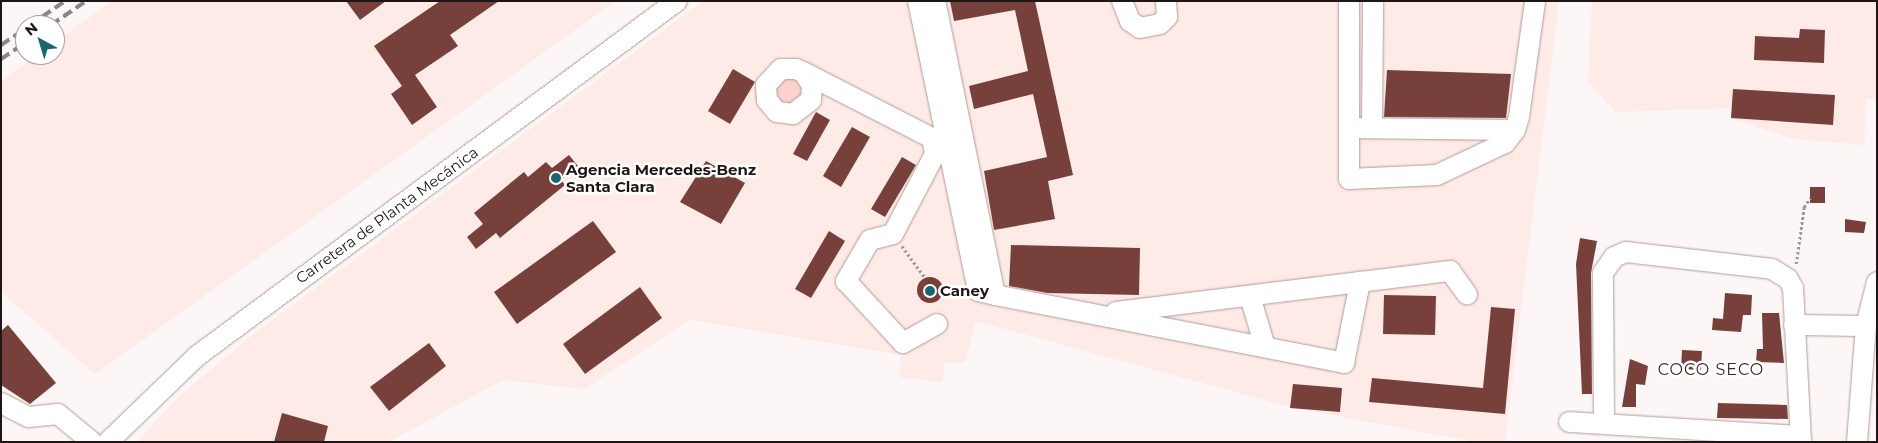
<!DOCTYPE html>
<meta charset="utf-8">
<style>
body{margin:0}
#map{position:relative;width:1878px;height:443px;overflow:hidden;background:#fcf7f6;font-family:Montserrat,sans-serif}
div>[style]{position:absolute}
.built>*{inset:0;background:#feeae7}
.green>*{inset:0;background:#fcd2cd}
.round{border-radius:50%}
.building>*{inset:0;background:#78403b}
.path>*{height:2.5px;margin-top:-1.25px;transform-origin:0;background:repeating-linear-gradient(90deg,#9d9796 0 2.5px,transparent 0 5px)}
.roads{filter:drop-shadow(0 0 1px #b29b98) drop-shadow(0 0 1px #b29b98)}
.minor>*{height:20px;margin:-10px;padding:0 10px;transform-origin:10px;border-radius:10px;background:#fff}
.rail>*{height:4px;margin-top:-2px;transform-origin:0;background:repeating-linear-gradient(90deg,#8b8584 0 10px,transparent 0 15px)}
.dots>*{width:14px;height:14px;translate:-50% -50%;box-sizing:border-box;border:2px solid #fff;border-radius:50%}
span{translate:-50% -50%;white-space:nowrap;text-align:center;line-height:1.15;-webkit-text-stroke:5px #fff;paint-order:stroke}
.poi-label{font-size:15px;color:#1e1615;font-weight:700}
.left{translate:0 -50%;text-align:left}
.street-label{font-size:15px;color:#1e1615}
.neighbourhood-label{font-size:16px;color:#382624;letter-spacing:1px}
.frame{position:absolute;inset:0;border:2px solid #1e1615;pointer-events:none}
.north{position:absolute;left:15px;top:15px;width:50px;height:50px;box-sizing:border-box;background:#fff;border:1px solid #a5a2a1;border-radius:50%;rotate:321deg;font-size:14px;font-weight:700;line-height:20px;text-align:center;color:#1e1615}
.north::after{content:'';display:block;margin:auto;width:18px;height:22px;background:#19666e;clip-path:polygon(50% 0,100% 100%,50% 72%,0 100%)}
</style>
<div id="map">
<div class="built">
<i style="clip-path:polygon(112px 1px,616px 1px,95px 374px,1px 292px,1px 81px,37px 55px,55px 55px,55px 42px)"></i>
<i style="clip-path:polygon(703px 1px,1559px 1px,1505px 442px,1475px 442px,1290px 407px,976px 321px,965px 362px,945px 362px,942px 382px,899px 377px,901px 355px,690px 320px,584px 389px,503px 380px,389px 442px,137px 442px,178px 397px,255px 333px)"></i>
<i style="clip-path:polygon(1592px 1px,1877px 1px,1877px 99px,1866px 99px,1864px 145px,1794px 139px,1731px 118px,1732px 108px,1616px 112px,1588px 82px)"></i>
</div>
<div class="green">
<i class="round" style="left:776px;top:78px;width:26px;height:26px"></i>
</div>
<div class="building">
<i style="clip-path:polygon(346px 1px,386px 1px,360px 20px)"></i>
<i style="clip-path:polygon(440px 1px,499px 1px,450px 35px,458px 46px,415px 75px,437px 107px,412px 125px,391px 94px,402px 86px,374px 46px)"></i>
<i style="clip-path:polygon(950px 1px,1035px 1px,1073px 175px,1048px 181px,1055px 219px,994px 230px,984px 171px,1047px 157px,1033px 94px,974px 109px,969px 86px,1028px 71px,1015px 10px,954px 21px)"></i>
<i style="clip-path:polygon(1800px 29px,1825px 30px,1824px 63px,1754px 60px,1755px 36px,1799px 38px)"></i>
<i style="clip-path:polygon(733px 69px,755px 82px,730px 124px,708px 111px)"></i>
<i style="clip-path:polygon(1387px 70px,1511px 74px,1506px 118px,1384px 117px)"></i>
<i style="clip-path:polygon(1733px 89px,1835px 95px,1833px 125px,1731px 118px)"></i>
<i style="clip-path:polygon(816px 112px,830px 120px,807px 161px,793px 154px)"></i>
<i style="clip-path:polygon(852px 127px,870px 137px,841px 187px,823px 176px)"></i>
<i style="clip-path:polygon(569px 155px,578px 166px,561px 180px,565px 185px,500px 238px,496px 233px,476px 249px,467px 237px,483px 224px,474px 213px,524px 172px,528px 177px,546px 162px,552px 168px)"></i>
<i style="clip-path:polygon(902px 157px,916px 165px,885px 217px,871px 209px)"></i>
<i style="clip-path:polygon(706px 161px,745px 183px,721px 224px,680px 202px)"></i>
<i style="clip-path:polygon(1810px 187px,1825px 187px,1825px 203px,1810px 203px)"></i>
<i style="clip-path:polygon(1845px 219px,1866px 222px,1864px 233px,1845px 232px)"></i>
<i style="clip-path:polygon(593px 221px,616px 252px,517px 324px,494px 292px)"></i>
<i style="clip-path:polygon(829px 231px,845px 241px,811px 298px,795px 289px)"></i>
<i style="clip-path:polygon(1580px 238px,1597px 241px,1591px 273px,1592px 394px,1582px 394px,1576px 264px)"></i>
<i style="clip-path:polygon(1011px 245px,1140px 248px,1139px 295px,1047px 293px,1009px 286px)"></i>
<i class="round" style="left:917px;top:277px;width:26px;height:26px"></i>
<i style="clip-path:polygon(640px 287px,662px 318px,585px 374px,563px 344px)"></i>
<i style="clip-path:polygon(1725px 293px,1752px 295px,1751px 315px,1743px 315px,1741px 332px,1712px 330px,1713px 318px,1723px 319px)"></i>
<i style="clip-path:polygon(1384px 295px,1436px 296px,1435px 335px,1383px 334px)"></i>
<i style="clip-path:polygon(1491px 307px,1515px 309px,1505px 414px,1369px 402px,1372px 378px,1483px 388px)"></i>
<i style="clip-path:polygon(1762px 313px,1779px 313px,1784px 363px,1756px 362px,1757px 349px,1763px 349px)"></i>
<i style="clip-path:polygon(8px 325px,56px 383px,30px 404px,1px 385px,1px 331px)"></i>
<i style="clip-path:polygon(429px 343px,446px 366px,389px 411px,370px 387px)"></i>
<i style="clip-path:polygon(1682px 350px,1702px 351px,1701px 370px,1681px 369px)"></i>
<i style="clip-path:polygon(1630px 359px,1648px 366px,1645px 385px,1636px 384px,1636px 407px,1622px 407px)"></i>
<i style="clip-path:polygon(1293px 384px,1342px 388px,1340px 412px,1290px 408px)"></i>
<i style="clip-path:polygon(1718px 403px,1787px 405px,1788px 419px,1717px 418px)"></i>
<i style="clip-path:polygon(282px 413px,328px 426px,324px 442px,274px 442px)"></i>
</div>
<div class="path">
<i style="left:902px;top:246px;width:39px;rotate:54deg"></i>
<i style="left:1796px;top:264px;width:58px;rotate:-82deg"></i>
<i style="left:1804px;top:207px;width:11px;rotate:-56deg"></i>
</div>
<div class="roads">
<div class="minor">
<i style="left:918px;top:1px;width:296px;rotate:78.3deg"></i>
<i style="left:978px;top:291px;width:17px;rotate:13deg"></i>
<i style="left:995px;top:295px;width:300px;rotate:-101.5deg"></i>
<i style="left:1122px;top:1px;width:22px;rotate:68deg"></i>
<i style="left:1130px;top:21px;width:12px;rotate:35deg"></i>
<i style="left:1140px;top:28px;width:20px;rotate:-11deg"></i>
<i style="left:1160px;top:24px;width:10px;rotate:-45deg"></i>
<i style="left:1167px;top:17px;width:16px;rotate:-94deg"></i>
<i style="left:803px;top:72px;width:16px;rotate:55deg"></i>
<i style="left:812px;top:85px;width:15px;rotate:94deg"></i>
<i style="left:811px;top:100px;width:23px;rotate:142deg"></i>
<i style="left:793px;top:114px;width:16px;rotate:-173deg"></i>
<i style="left:777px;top:112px;width:16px;rotate:-130deg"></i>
<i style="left:767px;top:100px;width:15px;rotate:-94deg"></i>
<i style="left:766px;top:85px;width:22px;rotate:-47deg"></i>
<i style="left:781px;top:69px;width:15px"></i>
<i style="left:796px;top:69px;width:8px;rotate:23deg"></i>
<i style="left:803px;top:72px;width:145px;rotate:27.1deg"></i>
<i style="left:932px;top:138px;width:16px;rotate:79deg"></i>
<i style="left:935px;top:154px;width:90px;rotate:117.7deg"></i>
<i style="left:893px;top:234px;width:24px;rotate:165deg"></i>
<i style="left:870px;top:240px;width:48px;rotate:120.3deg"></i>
<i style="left:846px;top:281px;width:84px;rotate:47.4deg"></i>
<i style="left:903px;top:343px;width:39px;rotate:-29deg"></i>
<i style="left:1349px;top:128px;width:127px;rotate:-90deg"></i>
<i style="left:1372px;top:128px;width:127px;rotate:-89.5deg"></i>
<i style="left:1515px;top:130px;width:166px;rotate:-179.3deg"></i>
<i style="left:1349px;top:128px;width:51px;rotate:90deg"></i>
<i style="left:1349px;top:179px;width:88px;rotate:-2.6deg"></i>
<i style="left:1437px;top:175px;width:75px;rotate:-25.2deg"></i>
<i style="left:1505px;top:143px;width:16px;rotate:-52deg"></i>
<i style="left:1515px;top:130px;width:14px;rotate:-73deg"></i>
<i style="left:1519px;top:117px;width:117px;rotate:-82.1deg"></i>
<i style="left:995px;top:295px;width:356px;rotate:11deg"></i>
<i style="left:1344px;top:363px;width:83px;rotate:-78.8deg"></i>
<i style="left:1250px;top:296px;width:53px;rotate:73.6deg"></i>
<i style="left:1116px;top:312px;width:337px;rotate:-7deg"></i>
<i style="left:1450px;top:271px;width:29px;rotate:54deg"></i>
<i style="left:1794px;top:325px;width:72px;rotate:0.8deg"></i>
<i style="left:1px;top:403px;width:31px;rotate:27deg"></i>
<i style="left:29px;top:417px;width:29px;rotate:-6deg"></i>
<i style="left:58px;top:414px;width:44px;rotate:39.5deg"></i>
<i style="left:1569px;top:422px;width:229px;rotate:3.5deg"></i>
<i style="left:1604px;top:424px;width:151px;rotate:-90.4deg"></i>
<i style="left:1603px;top:273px;width:19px;rotate:-55deg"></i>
<i style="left:1614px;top:257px;width:13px;rotate:-23deg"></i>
<i style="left:1626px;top:252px;width:147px;rotate:6.6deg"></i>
<i style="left:1772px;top:269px;width:19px;rotate:32deg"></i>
<i style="left:1788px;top:279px;width:10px;rotate:61deg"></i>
<i style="left:1793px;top:288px;width:154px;rotate:87deg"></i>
<i style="left:108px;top:442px;width:124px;rotate:-44deg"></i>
<i style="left:197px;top:356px;width:597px;rotate:-36.49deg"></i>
<i style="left:1857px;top:442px;width:116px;rotate:-85.6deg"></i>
<i style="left:1866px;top:326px;width:45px;rotate:-76deg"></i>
</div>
</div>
<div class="rail">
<i style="left:30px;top:25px;width:42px;rotate:-34.4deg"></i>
<i style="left:51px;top:25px;width:42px;rotate:-34.4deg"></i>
<i style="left:1px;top:45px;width:29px;rotate:-34deg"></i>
<i style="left:1px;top:59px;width:29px;rotate:-34deg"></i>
</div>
<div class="dots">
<i style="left:556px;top:178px;background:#19666e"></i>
<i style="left:930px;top:291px;background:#19666e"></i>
</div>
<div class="poi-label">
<span class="left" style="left:566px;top:178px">Agencia Mercedes-Benz<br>Santa Clara</span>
<span class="left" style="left:940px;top:291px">Caney</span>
</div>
<div class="street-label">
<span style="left:387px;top:215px;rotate:-36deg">Carretera de Planta Mecánica</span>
</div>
<div class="neighbourhood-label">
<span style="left:1711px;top:370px">COCO SECO</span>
</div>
<div class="frame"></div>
<div class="north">N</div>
</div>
